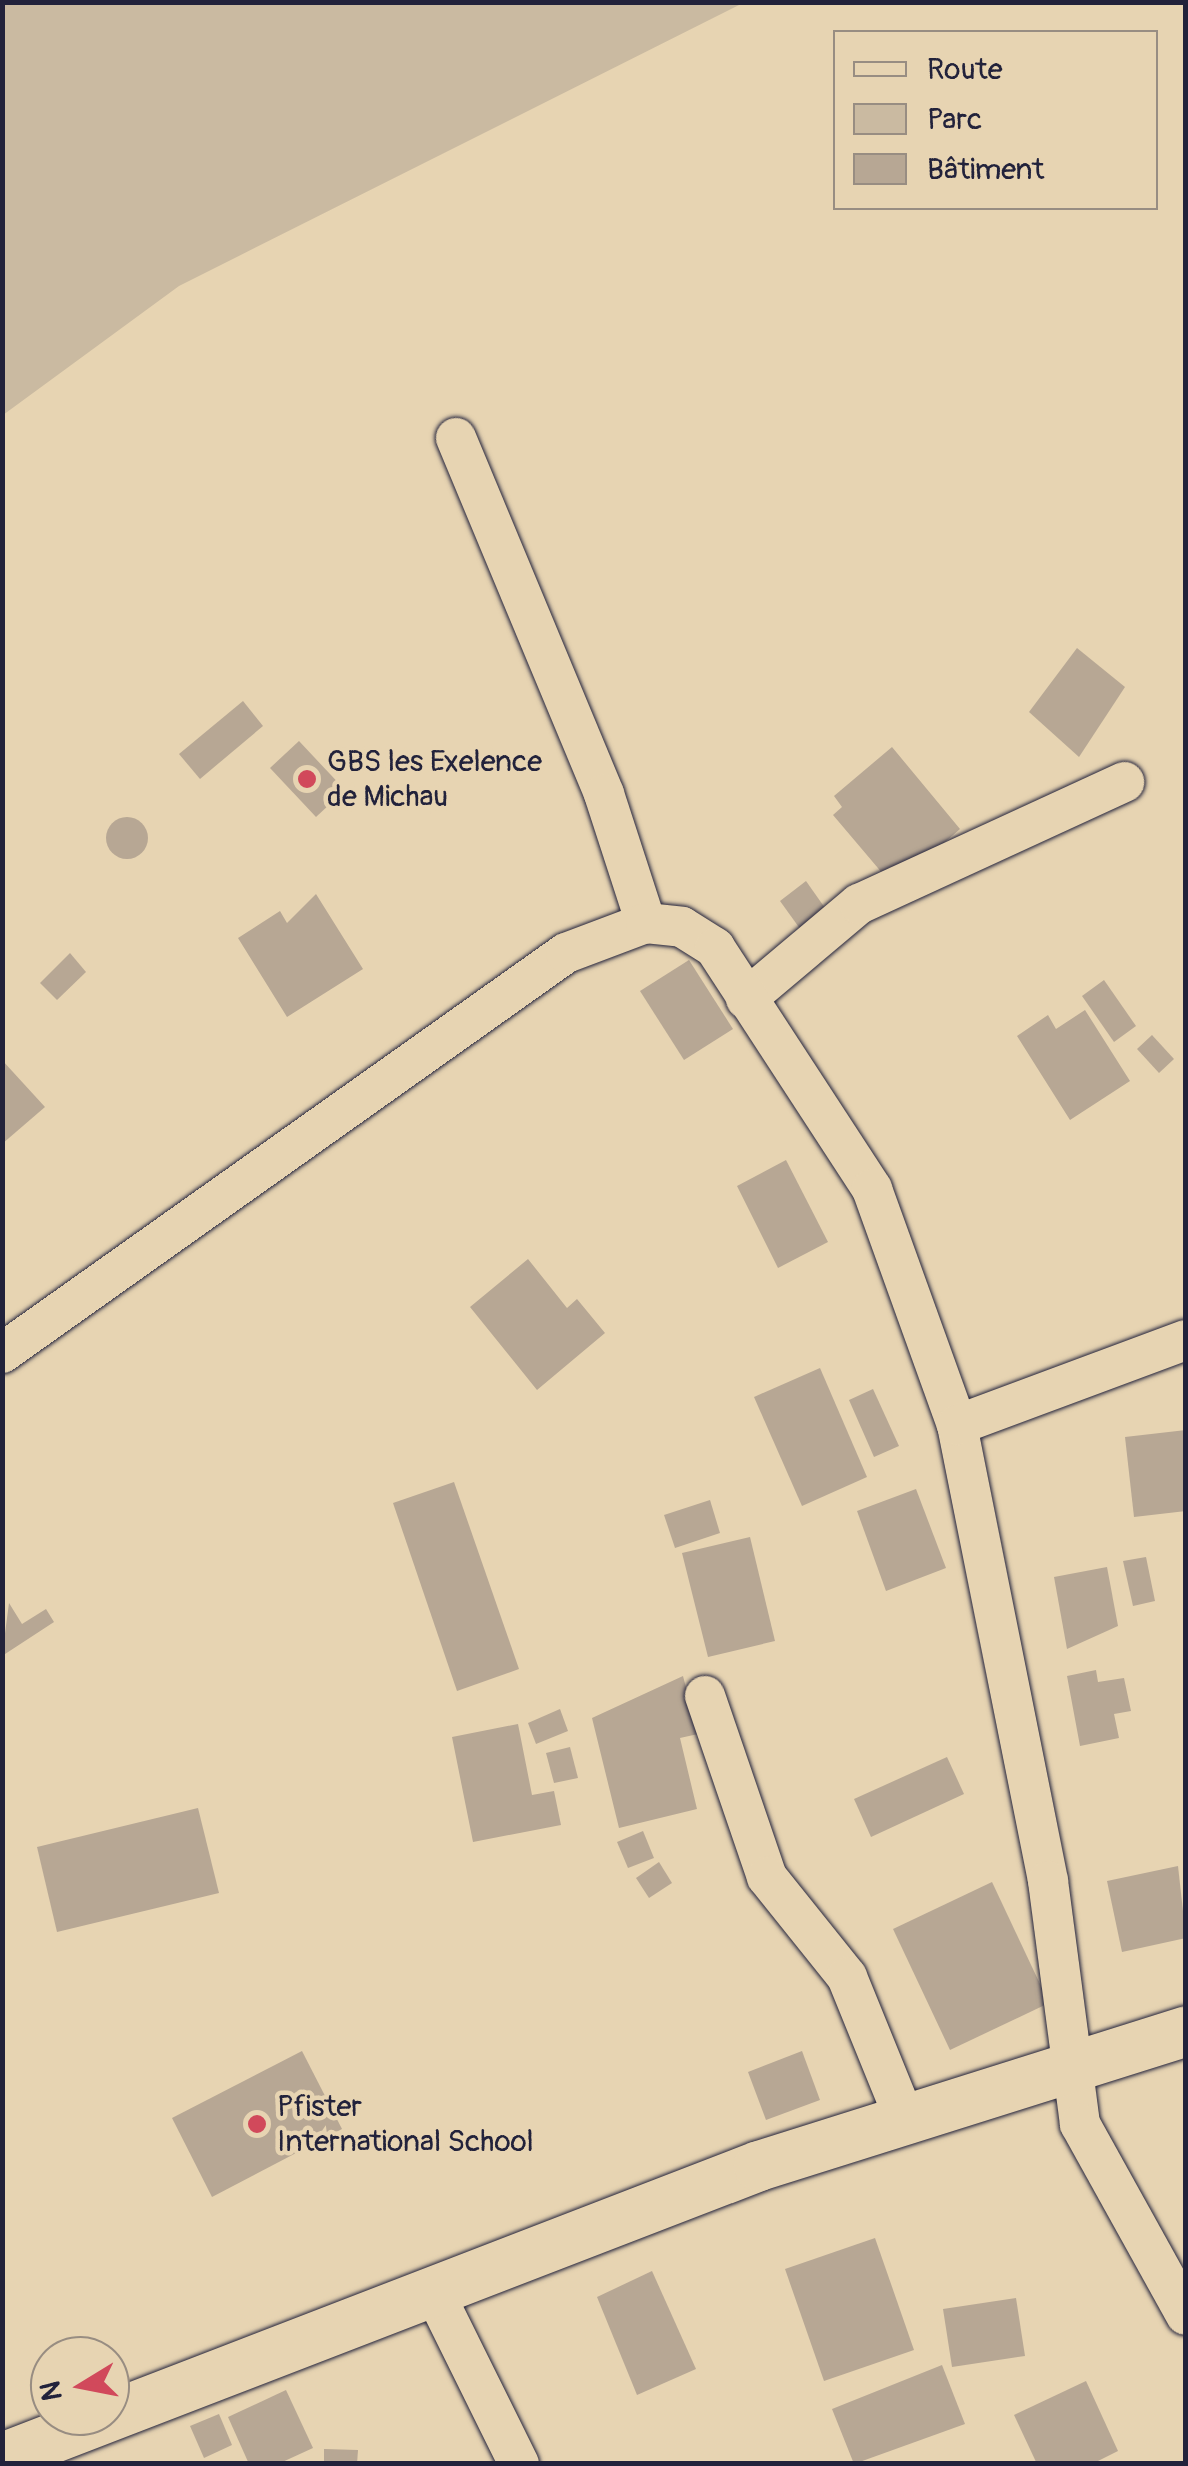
<!DOCTYPE html>
<meta charset="utf-8">
<style>
body{margin:0}
#map{position:relative;width:1188px;height:2466px;overflow:hidden;background:#e7d4b2;font-family:Pangolin,sans-serif}
div>[style]{position:absolute}
.green>*{inset:0;background:#cabaa1}
.building>*{inset:0;background:#b7a794}
.round{border-radius:50%}
.roads{filter:drop-shadow(0 0 2px #22223b) drop-shadow(0 0 2px #22223b)}
.minor>*{height:40px;margin:-20px;padding:0 20px;transform-origin:20px;border-radius:20px;background:#e7d4b2}
.tertiary>*{height:50px;margin:-25px;padding:0 25px;transform-origin:25px;border-radius:25px;background:#e7d4b2}
.dots>*{width:28px;height:28px;translate:-50% -50%;box-sizing:border-box;border:5px solid #e7d4b2;border-radius:50%}
span{translate:-50% -50%;white-space:nowrap;text-align:center;line-height:1.15;-webkit-text-stroke:9px #e7d4b2;paint-order:stroke}
.poi-label{font-size:30px;color:#22223b}
.left{translate:0 -50%;text-align:left}
.frame{position:absolute;inset:0;border:5px solid #22223b;pointer-events:none}
.legend{position:absolute;left:833px;top:30px;width:325px;height:180px;box-sizing:border-box;background:#e7d4b2;border:2px solid #988d82;margin:0;padding:12px 18px;list-style:none;font-size:30px;color:#22223b}
.legend li{display:flex;align-items:center;gap:20px;height:50px}
.legend b{width:50px;border:2px solid #988d82}
.north{position:absolute;left:30px;top:2336px;width:100px;height:100px;box-sizing:border-box;background:#e7d4b2;border:2px solid #988d82;border-radius:50%;rotate:260deg;font-size:28px;font-weight:700;line-height:40px;text-align:center;color:#22223b}
.north::after{content:'';display:block;margin:auto;width:35px;height:45px;background:#d1495b;clip-path:polygon(50% 0,100% 100%,50% 72%,0 100%)}
</style>
<div id="map">
<div class="green">
<i style="clip-path:polygon(3px 2px,743px 2px,743px 3px,179px 286px,3px 415px)"></i>
</div>
<div class="building">
<i style="clip-path:polygon(1077px 648px,1125px 687px,1079px 757px,1029px 712px)"></i>
<i style="clip-path:polygon(243px 701px,263px 726px,200px 779px,179px 754px)"></i>
<i style="clip-path:polygon(299px 741px,345px 790px,316px 817px,270px 768px)"></i>
<i style="clip-path:polygon(892px 747px,960px 829px,901px 880px,890px 867px,883px 874px,833px 815px,842px 807px,834px 796px)"></i>
<i class="round" style="left:106px;top:817px;width:42px;height:42px"></i>
<i style="clip-path:polygon(806px 881px,837px 925px,811px 944px,780px 901px)"></i>
<i style="clip-path:polygon(316px 894px,363px 969px,287px 1017px,238px 938px,280px 911px,287px 923px)"></i>
<i style="clip-path:polygon(70px 953px,86px 972px,57px 1000px,40px 983px)"></i>
<i style="clip-path:polygon(689px 960px,733px 1029px,684px 1060px,640px 991px)"></i>
<i style="clip-path:polygon(1104px 980px,1136px 1026px,1114px 1042px,1082px 996px)"></i>
<i style="clip-path:polygon(1085px 1010px,1130px 1081px,1070px 1120px,1017px 1036px,1048px 1015px,1056px 1029px)"></i>
<i style="clip-path:polygon(1152px 1035px,1174px 1059px,1159px 1073px,1137px 1049px)"></i>
<i style="clip-path:polygon(2px 1060px,45px 1107px,2px 1144px)"></i>
<i style="clip-path:polygon(786px 1160px,828px 1242px,778px 1268px,737px 1186px)"></i>
<i style="clip-path:polygon(528px 1259px,567px 1308px,577px 1299px,605px 1333px,537px 1390px,470px 1307px)"></i>
<i style="clip-path:polygon(820px 1368px,867px 1477px,802px 1506px,754px 1397px)"></i>
<i style="clip-path:polygon(873px 1389px,899px 1446px,874px 1457px,849px 1400px)"></i>
<i style="clip-path:polygon(1186px 1430px,1186px 1511px,1134px 1517px,1125px 1437px)"></i>
<i style="clip-path:polygon(454px 1482px,519px 1669px,457px 1691px,393px 1503px)"></i>
<i style="clip-path:polygon(916px 1489px,946px 1568px,886px 1591px,857px 1511px)"></i>
<i style="clip-path:polygon(710px 1500px,720px 1533px,675px 1548px,664px 1515px)"></i>
<i style="clip-path:polygon(750px 1537px,775px 1641px,708px 1657px,682px 1553px)"></i>
<i style="clip-path:polygon(1146px 1557px,1155px 1601px,1133px 1606px,1123px 1561px)"></i>
<i style="clip-path:polygon(1107px 1567px,1118px 1626px,1067px 1649px,1054px 1577px)"></i>
<i style="clip-path:polygon(9px 1603px,22px 1624px,46px 1609px,54px 1622px,2px 1656px)"></i>
<i style="clip-path:polygon(1096px 1670px,1098px 1682px,1124px 1678px,1131px 1711px,1114px 1714px,1119px 1738px,1080px 1746px,1067px 1676px)"></i>
<i style="clip-path:polygon(683px 1676px,698px 1734px,680px 1738px,697px 1809px,619px 1828px,592px 1718px)"></i>
<i style="clip-path:polygon(560px 1709px,568px 1731px,536px 1744px,528px 1723px)"></i>
<i style="clip-path:polygon(518px 1724px,532px 1795px,554px 1791px,561px 1825px,473px 1842px,452px 1737px)"></i>
<i style="clip-path:polygon(570px 1747px,578px 1778px,554px 1783px,546px 1753px)"></i>
<i style="clip-path:polygon(947px 1757px,964px 1794px,871px 1837px,854px 1799px)"></i>
<i style="clip-path:polygon(198px 1808px,219px 1893px,57px 1932px,37px 1847px)"></i>
<i style="clip-path:polygon(643px 1831px,654px 1858px,628px 1868px,617px 1842px)"></i>
<i style="clip-path:polygon(659px 1862px,672px 1883px,649px 1898px,636px 1878px)"></i>
<i style="clip-path:polygon(1178px 1866px,1186px 1938px,1122px 1952px,1107px 1881px)"></i>
<i style="clip-path:polygon(992px 1882px,1049px 2003px,950px 2050px,893px 1929px)"></i>
<i style="clip-path:polygon(302px 2051px,342px 2129px,212px 2197px,172px 2118px)"></i>
<i style="clip-path:polygon(802px 2051px,820px 2100px,766px 2120px,748px 2072px)"></i>
<i style="clip-path:polygon(875px 2238px,914px 2350px,824px 2381px,785px 2269px)"></i>
<i style="clip-path:polygon(652px 2271px,696px 2369px,637px 2395px,597px 2297px)"></i>
<i style="clip-path:polygon(1016px 2298px,1025px 2356px,952px 2367px,943px 2309px)"></i>
<i style="clip-path:polygon(942px 2365px,965px 2424px,854px 2464px,832px 2409px)"></i>
<i style="clip-path:polygon(1086px 2381px,1118px 2451px,1092px 2464px,1037px 2464px,1014px 2415px)"></i>
<i style="clip-path:polygon(286px 2390px,313px 2448px,278px 2464px,249px 2464px,228px 2417px)"></i>
<i style="clip-path:polygon(219px 2414px,232px 2445px,204px 2458px,190px 2426px)"></i>
<i style="clip-path:polygon(324px 2449px,358px 2450px,357px 2464px,324px 2464px)"></i>
</div>
<div class="roads">
<div class="minor">
<i style="left:456px;top:438px;width:386px;rotate:67.4deg"></i>
<i style="left:604px;top:794px;width:136px;rotate:72deg"></i>
<i style="left:746px;top:999px;width:148px;rotate:-40.1deg"></i>
<i style="left:859px;top:904px;width:292px;rotate:-24.7deg"></i>
<i style="left:2px;top:1353px;width:691px;rotate:-35.35deg"></i>
<i style="left:566px;top:953px;width:85px;rotate:-20.6deg"></i>
<i style="left:646px;top:923px;width:36px;rotate:6deg"></i>
<i style="left:682px;top:927px;width:39px;rotate:32deg"></i>
<i style="left:715px;top:948px;width:288px;rotate:56.9deg"></i>
<i style="left:872px;top:1189px;width:251px;rotate:70.2deg"></i>
<i style="left:957px;top:1425px;width:465px;rotate:78.7deg"></i>
<i style="left:1048px;top:1881px;width:245px;rotate:82.5deg"></i>
<i style="left:1080px;top:2124px;width:218px;rotate:61deg"></i>
<i style="left:957px;top:1425px;width:244px;rotate:-20.4deg"></i>
<i style="left:705px;top:1696px;width:191px;rotate:71.1deg"></i>
<i style="left:767px;top:1877px;width:128px;rotate:51.3deg"></i>
<i style="left:847px;top:1977px;width:149px;rotate:67.9deg"></i>
<i style="left:433px;top:2290px;width:194px;rotate:63.7deg"></i>
</div>
<div class="tertiary">
<i style="left:2px;top:2458px;width:811px;rotate:-21.09deg"></i>
<i style="left:759px;top:2166px;width:448px;rotate:-17.5deg"></i>
</div>
</div>
<div class="dots">
<i style="left:307px;top:779px;background:#d1495b"></i>
<i style="left:257px;top:2124px;background:#d1495b"></i>
</div>
<div class="poi-label">
<span class="left" style="left:327px;top:779px">GBS les Exelence<br>de Michau</span>
<span class="left" style="left:277px;top:2124px">Pfister<br>International School</span>
</div>
<div class="frame"></div>
<ul class="legend">
<li><b style="height:12px;background:#e7d4b2"></b>Route</li>
<li><b style="height:28px;background:#cabaa1"></b>Parc</li>
<li><b style="height:28px;background:#b7a794"></b>Bâtiment</li>
</ul>
<div class="north">N</div>
</div>
